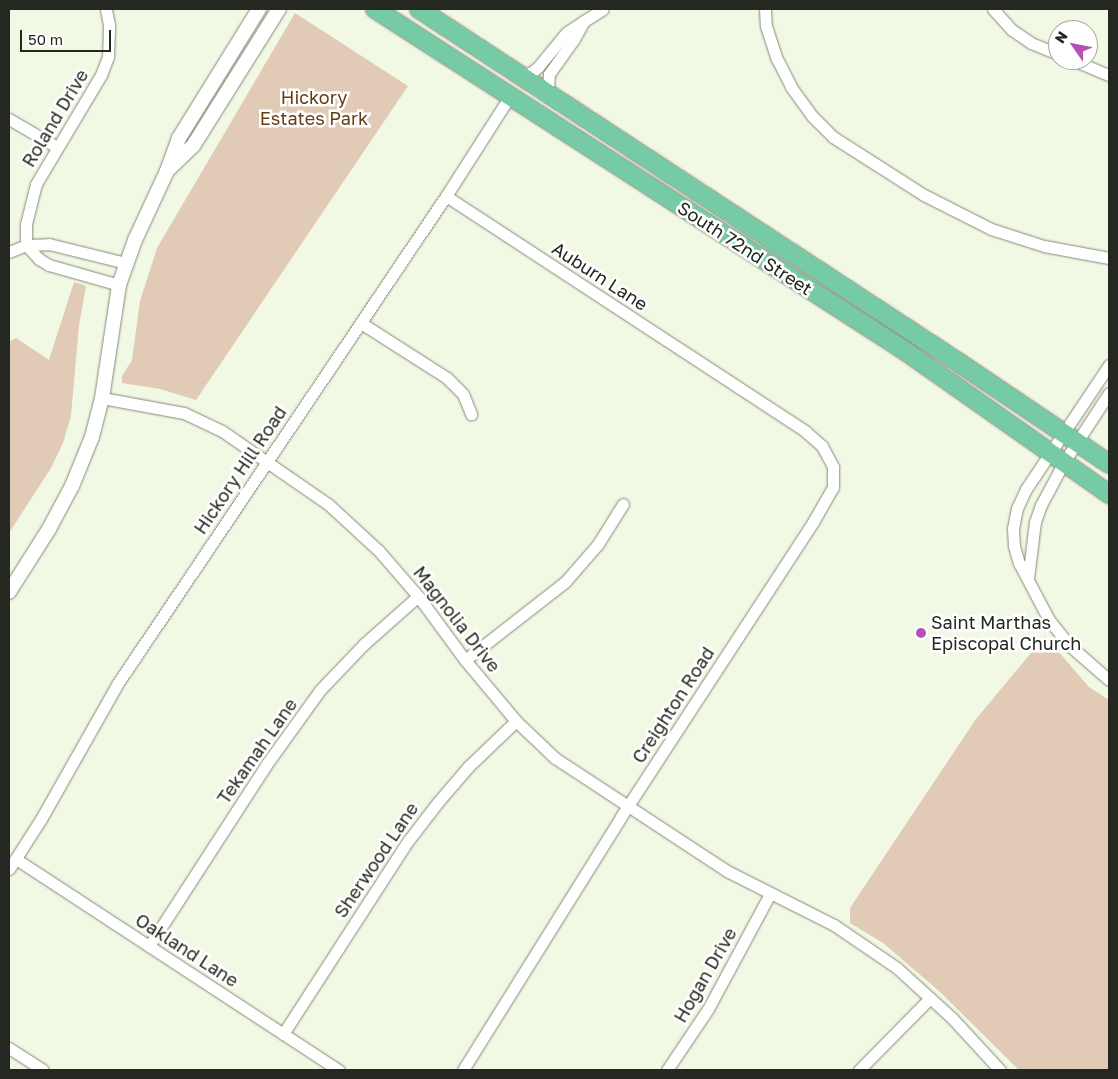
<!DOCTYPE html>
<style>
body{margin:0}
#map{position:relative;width:1118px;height:1079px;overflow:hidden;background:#f1f9e5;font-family:"Golos Text",sans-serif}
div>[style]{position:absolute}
.green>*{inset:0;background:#e1cab6}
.roads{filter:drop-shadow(0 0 1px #838a78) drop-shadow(0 0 1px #838a78)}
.minor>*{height:11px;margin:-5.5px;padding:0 5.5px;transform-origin:5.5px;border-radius:5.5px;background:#fff}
.tertiary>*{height:14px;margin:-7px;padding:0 7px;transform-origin:7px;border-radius:7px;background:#fff}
.primary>*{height:18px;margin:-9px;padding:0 9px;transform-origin:9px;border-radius:9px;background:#76cba6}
.dots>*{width:14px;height:14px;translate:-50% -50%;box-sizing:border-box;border:2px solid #fff;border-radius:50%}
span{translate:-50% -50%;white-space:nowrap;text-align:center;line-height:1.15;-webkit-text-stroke:5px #fff;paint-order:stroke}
.park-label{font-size:18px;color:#653d14}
.street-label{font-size:18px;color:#252821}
.poi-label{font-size:18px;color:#252821}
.left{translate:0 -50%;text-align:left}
.frame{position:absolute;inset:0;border:10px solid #252821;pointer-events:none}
.north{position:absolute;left:1048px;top:20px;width:50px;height:50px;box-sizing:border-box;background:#fff;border:1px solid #a8a9a6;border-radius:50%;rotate:303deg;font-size:14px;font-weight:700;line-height:20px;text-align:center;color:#252821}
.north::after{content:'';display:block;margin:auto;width:18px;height:22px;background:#b550b5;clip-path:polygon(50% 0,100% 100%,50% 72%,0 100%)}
.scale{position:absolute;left:20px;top:30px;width:91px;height:22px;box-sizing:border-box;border:2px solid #252821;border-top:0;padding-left:6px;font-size:15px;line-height:18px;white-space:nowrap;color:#252821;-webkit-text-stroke:4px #fff;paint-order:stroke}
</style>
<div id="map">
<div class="green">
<i style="clip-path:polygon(295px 13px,408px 86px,196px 400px,160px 389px,122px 383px,122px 376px,132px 360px,140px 301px,157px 248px)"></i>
<i style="clip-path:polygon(74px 282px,86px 286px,79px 325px,71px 416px,63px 443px,51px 468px,9px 533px,9px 342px,16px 338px,49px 360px)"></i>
<i style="clip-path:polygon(1045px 636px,1089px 687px,1109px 700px,1109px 1070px,1019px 1070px,939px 991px,883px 943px,850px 923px,850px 908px,976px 719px)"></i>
</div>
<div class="roads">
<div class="minor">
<i style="left:765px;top:9px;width:17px;rotate:87deg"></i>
<i style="left:766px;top:26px;width:35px;rotate:72deg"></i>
<i style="left:777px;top:59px;width:31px;rotate:63deg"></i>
<i style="left:791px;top:87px;width:36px;rotate:54deg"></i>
<i style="left:812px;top:116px;width:30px;rotate:45deg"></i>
<i style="left:833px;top:137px;width:108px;rotate:32.5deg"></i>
<i style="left:924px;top:195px;width:75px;rotate:26.9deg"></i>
<i style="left:991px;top:229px;width:56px;rotate:17.8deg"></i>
<i style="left:1044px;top:246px;width:66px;rotate:10.5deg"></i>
<i style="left:993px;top:9px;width:28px;rotate:48deg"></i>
<i style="left:1012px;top:30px;width:23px;rotate:34deg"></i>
<i style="left:1031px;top:43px;width:29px;rotate:22deg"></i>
<i style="left:584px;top:21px;width:22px;rotate:-32deg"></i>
<i style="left:1073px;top:60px;width:39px;rotate:23deg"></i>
<i style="left:521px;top:76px;width:12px;rotate:-20deg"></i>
<i style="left:532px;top:72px;width:8px;rotate:-40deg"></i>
<i style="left:538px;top:67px;width:45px;rotate:-50.4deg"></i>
<i style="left:567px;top:32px;width:20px;rotate:-33deg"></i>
<i style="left:584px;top:21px;width:21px;rotate:119deg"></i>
<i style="left:574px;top:39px;width:43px;rotate:125.5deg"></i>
<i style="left:549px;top:74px;width:14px;rotate:94deg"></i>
<i style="left:548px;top:88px;width:8px;rotate:60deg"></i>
<i style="left:9px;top:119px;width:56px;rotate:30.3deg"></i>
<i style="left:446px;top:196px;width:430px;rotate:33.2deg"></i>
<i style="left:806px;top:432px;width:21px;rotate:41deg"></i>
<i style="left:822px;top:446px;width:24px;rotate:62deg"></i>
<i style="left:833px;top:467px;width:20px;rotate:90deg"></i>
<i style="left:833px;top:487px;width:40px;rotate:119.7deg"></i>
<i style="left:813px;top:522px;width:352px;rotate:123.1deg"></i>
<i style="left:621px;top:817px;width:298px;rotate:122deg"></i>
<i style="left:26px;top:245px;width:21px;rotate:-90deg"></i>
<i style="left:26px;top:224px;width:41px;rotate:-76deg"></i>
<i style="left:36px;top:184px;width:127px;rotate:-59.2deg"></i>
<i style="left:101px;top:75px;width:19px;rotate:-69deg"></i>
<i style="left:108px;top:57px;width:32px;rotate:-88deg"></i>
<i style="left:109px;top:25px;width:16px;rotate:-101deg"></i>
<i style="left:26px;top:245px;width:19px;rotate:47deg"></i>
<i style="left:39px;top:259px;width:12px;rotate:31deg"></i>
<i style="left:49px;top:265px;width:73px;rotate:15.9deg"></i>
<i style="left:9px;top:252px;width:18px;rotate:-22deg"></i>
<i style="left:26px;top:245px;width:23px;rotate:-2deg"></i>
<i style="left:49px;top:244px;width:79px;rotate:13.9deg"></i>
<i style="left:361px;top:323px;width:102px;rotate:32.6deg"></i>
<i style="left:447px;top:378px;width:23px;rotate:45deg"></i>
<i style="left:463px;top:394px;width:22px;rotate:68deg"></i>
<i style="left:1109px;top:365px;width:149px;rotate:123.8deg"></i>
<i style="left:1026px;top:489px;width:21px;rotate:115deg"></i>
<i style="left:1017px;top:508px;width:20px;rotate:101deg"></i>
<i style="left:1013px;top:528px;width:18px;rotate:87deg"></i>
<i style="left:1014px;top:546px;width:18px;rotate:74deg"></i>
<i style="left:1019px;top:563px;width:64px;rotate:62.2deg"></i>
<i style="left:1049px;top:620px;width:32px;rotate:51deg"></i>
<i style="left:1069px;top:645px;width:53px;rotate:41.2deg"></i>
<i style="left:102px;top:398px;width:83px;rotate:10.4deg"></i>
<i style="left:184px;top:413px;width:42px;rotate:25.3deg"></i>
<i style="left:222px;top:431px;width:129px;rotate:34.6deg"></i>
<i style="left:328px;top:504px;width:69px;rotate:42.7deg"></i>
<i style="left:379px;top:551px;width:60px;rotate:49.1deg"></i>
<i style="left:418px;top:596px;width:79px;rotate:53.7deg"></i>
<i style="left:465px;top:660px;width:80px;rotate:50.1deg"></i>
<i style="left:516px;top:721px;width:54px;rotate:43.5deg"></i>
<i style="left:555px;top:758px;width:206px;rotate:33.3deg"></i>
<i style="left:727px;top:871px;width:120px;rotate:26.8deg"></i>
<i style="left:834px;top:925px;width:76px;rotate:34.3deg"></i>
<i style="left:897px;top:968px;width:74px;rotate:42.3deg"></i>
<i style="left:952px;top:1018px;width:71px;rotate:47.3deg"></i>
<i style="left:1028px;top:578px;width:56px;rotate:-82.9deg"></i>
<i style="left:1035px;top:522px;width:18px;rotate:-71deg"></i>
<i style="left:1041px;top:505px;width:49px;rotate:-61.9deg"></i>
<i style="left:1064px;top:462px;width:82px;rotate:-56.9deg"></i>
<i style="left:465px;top:660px;width:127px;rotate:-38deg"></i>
<i style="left:565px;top:582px;width:50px;rotate:-49deg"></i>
<i style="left:598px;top:544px;width:47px;rotate:-58deg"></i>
<i style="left:16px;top:859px;width:386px;rotate:33.2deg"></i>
<i style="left:9px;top:869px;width:59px;rotate:-57.4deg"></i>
<i style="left:41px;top:819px;width:156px;rotate:-60.5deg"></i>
<i style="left:118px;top:683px;width:587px;rotate:-56.04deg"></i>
<i style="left:446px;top:196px;width:119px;rotate:-57.4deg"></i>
<i style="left:149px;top:946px;width:216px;rotate:-57.1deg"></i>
<i style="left:266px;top:765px;width:92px;rotate:-54.2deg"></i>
<i style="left:320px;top:690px;width:64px;rotate:-46.3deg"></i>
<i style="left:364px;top:644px;width:72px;rotate:-41.6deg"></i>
<i style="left:283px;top:1034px;width:230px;rotate:-57.1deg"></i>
<i style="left:408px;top:841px;width:49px;rotate:-52.4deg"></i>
<i style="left:438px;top:802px;width:46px;rotate:-49.4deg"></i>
<i style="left:468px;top:767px;width:66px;rotate:-43.8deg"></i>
<i style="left:9px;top:1048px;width:40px;rotate:32.9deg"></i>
<i style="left:667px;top:1070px;width:73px;rotate:-56.1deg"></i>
<i style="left:708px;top:1009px;width:131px;rotate:-61.7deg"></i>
<i style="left:859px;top:1070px;width:101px;rotate:-45.4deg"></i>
</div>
<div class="tertiary">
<i style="left:169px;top:169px;width:33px;rotate:-44deg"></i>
<i style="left:193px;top:146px;width:162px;rotate:-57.9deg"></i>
<i style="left:9px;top:592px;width:75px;rotate:-57.6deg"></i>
<i style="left:49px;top:529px;width:49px;rotate:-61.9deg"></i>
<i style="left:72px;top:486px;width:53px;rotate:-67.8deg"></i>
<i style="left:92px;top:437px;width:40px;rotate:-75.6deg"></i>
<i style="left:102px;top:398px;width:114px;rotate:-81.4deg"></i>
<i style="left:119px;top:285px;width:48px;rotate:-70.4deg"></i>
<i style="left:135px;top:240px;width:76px;rotate:-65.1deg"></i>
<i style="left:167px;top:171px;width:35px;rotate:-70deg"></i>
<i style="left:179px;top:138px;width:152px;rotate:-58.2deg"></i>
</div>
<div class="primary">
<i style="left:375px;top:9px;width:629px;rotate:32.81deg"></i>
<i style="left:904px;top:350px;width:251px;rotate:35.1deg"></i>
<i style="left:419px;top:9px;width:644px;rotate:33.22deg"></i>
<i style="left:958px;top:362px;width:182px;rotate:34deg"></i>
</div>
</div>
<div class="dots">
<i style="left:921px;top:633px;background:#b550b5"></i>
</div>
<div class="park-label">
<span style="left:314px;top:108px">Hickory<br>Estates Park</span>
</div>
<div class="street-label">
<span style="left:55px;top:118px;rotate:-59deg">Roland Drive</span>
<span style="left:745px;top:248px;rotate:33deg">South 72nd Street</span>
<span style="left:600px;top:276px;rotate:33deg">Auburn Lane</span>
<span style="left:240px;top:470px;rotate:-56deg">Hickory Hill Road</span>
<span style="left:457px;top:619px;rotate:52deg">Magnolia Drive</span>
<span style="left:673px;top:705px;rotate:-57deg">Creighton Road</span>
<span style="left:257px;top:751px;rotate:-55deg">Tekamah Lane</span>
<span style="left:376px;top:860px;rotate:-56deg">Sherwood Lane</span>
<span style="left:187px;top:950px;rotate:33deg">Oakland Lane</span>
<span style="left:705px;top:975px;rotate:-60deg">Hogan Drive</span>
</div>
<div class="poi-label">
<span class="left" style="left:931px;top:633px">Saint Marthas<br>Episcopal Church</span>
</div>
<div class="frame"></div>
<div class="north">N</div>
<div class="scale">50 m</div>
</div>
